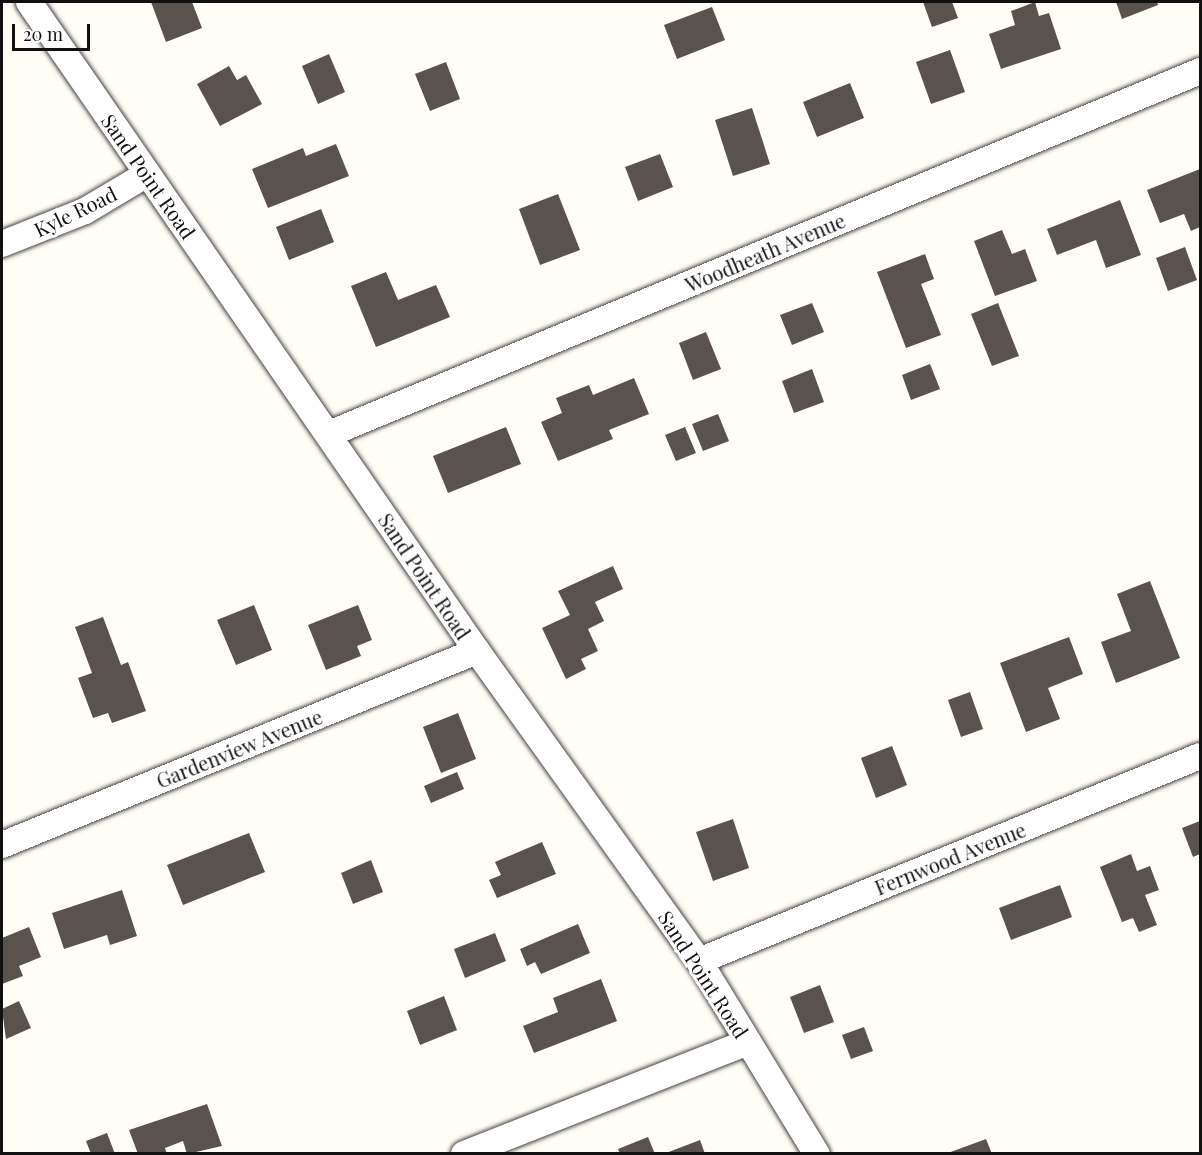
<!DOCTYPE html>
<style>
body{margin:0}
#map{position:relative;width:1202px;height:1155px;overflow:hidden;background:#fffdf5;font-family:"Playfair Display",serif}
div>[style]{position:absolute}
.building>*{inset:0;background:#5a524d}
.roads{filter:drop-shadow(0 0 2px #444) drop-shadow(0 0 2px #444)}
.minor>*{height:26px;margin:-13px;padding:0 13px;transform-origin:13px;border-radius:13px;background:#fff}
span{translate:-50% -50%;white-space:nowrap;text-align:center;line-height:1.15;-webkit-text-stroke:6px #fff;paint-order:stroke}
.street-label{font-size:20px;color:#111}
.frame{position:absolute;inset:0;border:3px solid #111;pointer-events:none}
.scale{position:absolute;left:12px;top:24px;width:78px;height:27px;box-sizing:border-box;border:3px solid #111;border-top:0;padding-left:8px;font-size:18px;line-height:21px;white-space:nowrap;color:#111;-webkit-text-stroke:4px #fff;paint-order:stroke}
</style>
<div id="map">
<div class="building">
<i style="clip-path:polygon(151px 2px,192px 2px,202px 28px,166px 42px)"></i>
<i style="clip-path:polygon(923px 2px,952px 2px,958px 18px,932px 27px)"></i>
<i style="clip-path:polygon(1035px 2px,1039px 16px,1049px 13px,1061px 49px,1001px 69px,989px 34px,1015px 25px,1011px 11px)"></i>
<i style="clip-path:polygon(1116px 2px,1157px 2px,1158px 5px,1122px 19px)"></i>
<i style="clip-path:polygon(712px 7px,725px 40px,677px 59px,664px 25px)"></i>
<i style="clip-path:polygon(950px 50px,965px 92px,931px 104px,916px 62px)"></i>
<i style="clip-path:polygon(329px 54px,345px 92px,318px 104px,302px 66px)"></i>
<i style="clip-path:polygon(446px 62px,460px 99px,430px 111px,415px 74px)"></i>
<i style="clip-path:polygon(229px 66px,237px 80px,246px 75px,262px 104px,220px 126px,197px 84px)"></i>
<i style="clip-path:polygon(850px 83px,864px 118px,817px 137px,803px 102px)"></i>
<i style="clip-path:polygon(752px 108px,770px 164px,733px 176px,715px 120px)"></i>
<i style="clip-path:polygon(336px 144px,349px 176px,268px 208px,252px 169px,303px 148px,306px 156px)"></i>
<i style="clip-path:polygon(660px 154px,673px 187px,638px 201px,625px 167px)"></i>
<i style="clip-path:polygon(1200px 169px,1200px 227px,1191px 231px,1184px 214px,1160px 223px,1147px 190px)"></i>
<i style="clip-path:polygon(558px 194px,580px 250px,540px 265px,519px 209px)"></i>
<i style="clip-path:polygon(1120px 200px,1141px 255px,1106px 268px,1096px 240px,1057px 255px,1047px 229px)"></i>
<i style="clip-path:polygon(321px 209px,334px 242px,289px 260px,276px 227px)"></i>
<i style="clip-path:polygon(1002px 230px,1012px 254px,1025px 249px,1037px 281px,995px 296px,974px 241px)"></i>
<i style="clip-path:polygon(1185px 247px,1197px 280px,1168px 291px,1156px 258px)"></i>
<i style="clip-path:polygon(925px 254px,934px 279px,921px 284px,941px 335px,906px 348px,877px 272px)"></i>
<i style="clip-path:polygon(386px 272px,398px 300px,436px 285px,450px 317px,376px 347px,351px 286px)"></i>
<i style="clip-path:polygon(812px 303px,824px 332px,792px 345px,780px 315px)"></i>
<i style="clip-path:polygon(998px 303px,1019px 356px,992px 366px,971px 314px)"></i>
<i style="clip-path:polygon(706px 332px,721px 369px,693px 380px,679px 343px)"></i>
<i style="clip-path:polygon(930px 364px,940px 389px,911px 400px,902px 375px)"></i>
<i style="clip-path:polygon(812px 369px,824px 402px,794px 413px,782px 381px)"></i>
<i style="clip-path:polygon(634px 378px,649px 414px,609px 430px,613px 439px,558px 461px,541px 422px,562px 413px,556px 398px,589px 385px,593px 395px)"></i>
<i style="clip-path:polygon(718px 414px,729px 441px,703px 451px,692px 424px)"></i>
<i style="clip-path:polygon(506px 427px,521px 464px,448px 493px,433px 456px)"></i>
<i style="clip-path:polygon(685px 427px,696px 453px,676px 461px,665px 435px)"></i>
<i style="clip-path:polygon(613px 566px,623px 589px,595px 602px,604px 621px,588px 629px,598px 651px,581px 659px,586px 669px,566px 679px,542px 628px,570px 615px,558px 591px)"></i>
<i style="clip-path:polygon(1150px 581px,1180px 658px,1116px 683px,1101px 642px,1131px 631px,1117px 594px)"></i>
<i style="clip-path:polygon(254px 605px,272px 650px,236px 665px,217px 620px)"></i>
<i style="clip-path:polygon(358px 605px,372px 640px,357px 646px,361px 656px,326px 670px,308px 625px)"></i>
<i style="clip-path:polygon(103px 617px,121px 665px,128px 662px,146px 711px,112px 723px,108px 713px,93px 718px,78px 678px,92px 673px,75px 627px)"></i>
<i style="clip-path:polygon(1069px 637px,1083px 674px,1048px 688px,1060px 719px,1026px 732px,1000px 663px)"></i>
<i style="clip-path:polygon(970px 692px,983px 729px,961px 737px,948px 700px)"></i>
<i style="clip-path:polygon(458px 713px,476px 759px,441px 773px,423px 727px)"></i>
<i style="clip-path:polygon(892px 746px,907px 785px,876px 798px,861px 758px)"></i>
<i style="clip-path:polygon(457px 772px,464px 789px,431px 803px,424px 786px)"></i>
<i style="clip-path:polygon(733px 819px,749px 868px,713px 881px,696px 832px)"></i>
<i style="clip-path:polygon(1200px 821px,1200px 854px,1193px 857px,1182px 828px)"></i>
<i style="clip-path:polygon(249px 833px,265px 872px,183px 905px,167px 865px)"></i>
<i style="clip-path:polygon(542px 842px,556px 874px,497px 898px,489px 880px,501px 875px,495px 862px)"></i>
<i style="clip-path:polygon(1131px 854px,1137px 871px,1150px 866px,1159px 890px,1145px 895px,1157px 925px,1139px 932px,1133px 918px,1122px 922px,1100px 867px)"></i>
<i style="clip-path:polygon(371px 860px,383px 892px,353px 904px,341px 873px)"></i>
<i style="clip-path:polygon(1060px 885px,1072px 917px,1011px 940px,999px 908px)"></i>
<i style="clip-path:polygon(122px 890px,137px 936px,110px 945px,107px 935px,64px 949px,52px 913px)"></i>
<i style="clip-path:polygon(578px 924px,590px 953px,541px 974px,535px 962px,527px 966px,520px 949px)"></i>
<i style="clip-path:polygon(29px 927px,41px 957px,19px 966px,23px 976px,2px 984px,2px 938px)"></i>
<i style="clip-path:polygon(495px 933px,506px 961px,465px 978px,454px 949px)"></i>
<i style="clip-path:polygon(601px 979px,617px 1021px,534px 1053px,523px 1026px,558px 1012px,553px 998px)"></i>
<i style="clip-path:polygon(820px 985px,834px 1022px,804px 1033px,790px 997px)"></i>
<i style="clip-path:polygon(444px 996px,457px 1030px,420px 1045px,407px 1011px)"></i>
<i style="clip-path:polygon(19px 1001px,31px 1028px,6px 1039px,2px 1009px)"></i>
<i style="clip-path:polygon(864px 1027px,873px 1051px,851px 1059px,842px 1035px)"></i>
<i style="clip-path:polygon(207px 1104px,222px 1146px,187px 1154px,183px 1141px,165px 1148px,167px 1154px,138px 1154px,129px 1130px)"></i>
<i style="clip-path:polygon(107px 1133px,115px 1154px,91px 1154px,86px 1141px)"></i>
<i style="clip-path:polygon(648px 1137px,655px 1154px,620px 1154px,618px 1149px)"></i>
<i style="clip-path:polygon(986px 1139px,992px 1154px,948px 1154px,948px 1153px)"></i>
<i style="clip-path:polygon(700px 1140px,705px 1154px,666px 1154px,666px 1153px)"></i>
</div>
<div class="roads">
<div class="minor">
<i style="left:29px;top:2px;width:789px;rotate:55.38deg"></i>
<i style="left:477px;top:651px;width:381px;rotate:54.4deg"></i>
<i style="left:699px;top:961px;width:226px;rotate:58.6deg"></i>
<i style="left:2px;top:244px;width:89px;rotate:-21.7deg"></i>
<i style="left:85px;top:211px;width:72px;rotate:-30.8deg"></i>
<i style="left:329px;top:434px;width:944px;rotate:-22.62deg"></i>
<i style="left:2px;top:845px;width:513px;rotate:-22.22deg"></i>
<i style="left:699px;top:961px;width:541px;rotate:-22.25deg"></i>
<i style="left:464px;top:1154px;width:305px;rotate:-21.5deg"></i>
</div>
</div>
<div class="street-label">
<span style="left:149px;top:176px;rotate:55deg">Sand Point Road</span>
<span style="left:75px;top:211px;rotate:-26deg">Kyle Road</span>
<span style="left:765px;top:252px;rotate:-23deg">Woodheath Avenue</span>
<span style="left:425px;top:576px;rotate:56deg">Sand Point Road</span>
<span style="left:239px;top:748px;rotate:-22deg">Gardenview Avenue</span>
<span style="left:950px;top:858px;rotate:-22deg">Fernwood Avenue</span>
<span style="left:704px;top:974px;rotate:57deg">Sand Point Road</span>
</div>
<div class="frame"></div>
<div class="scale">20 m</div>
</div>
